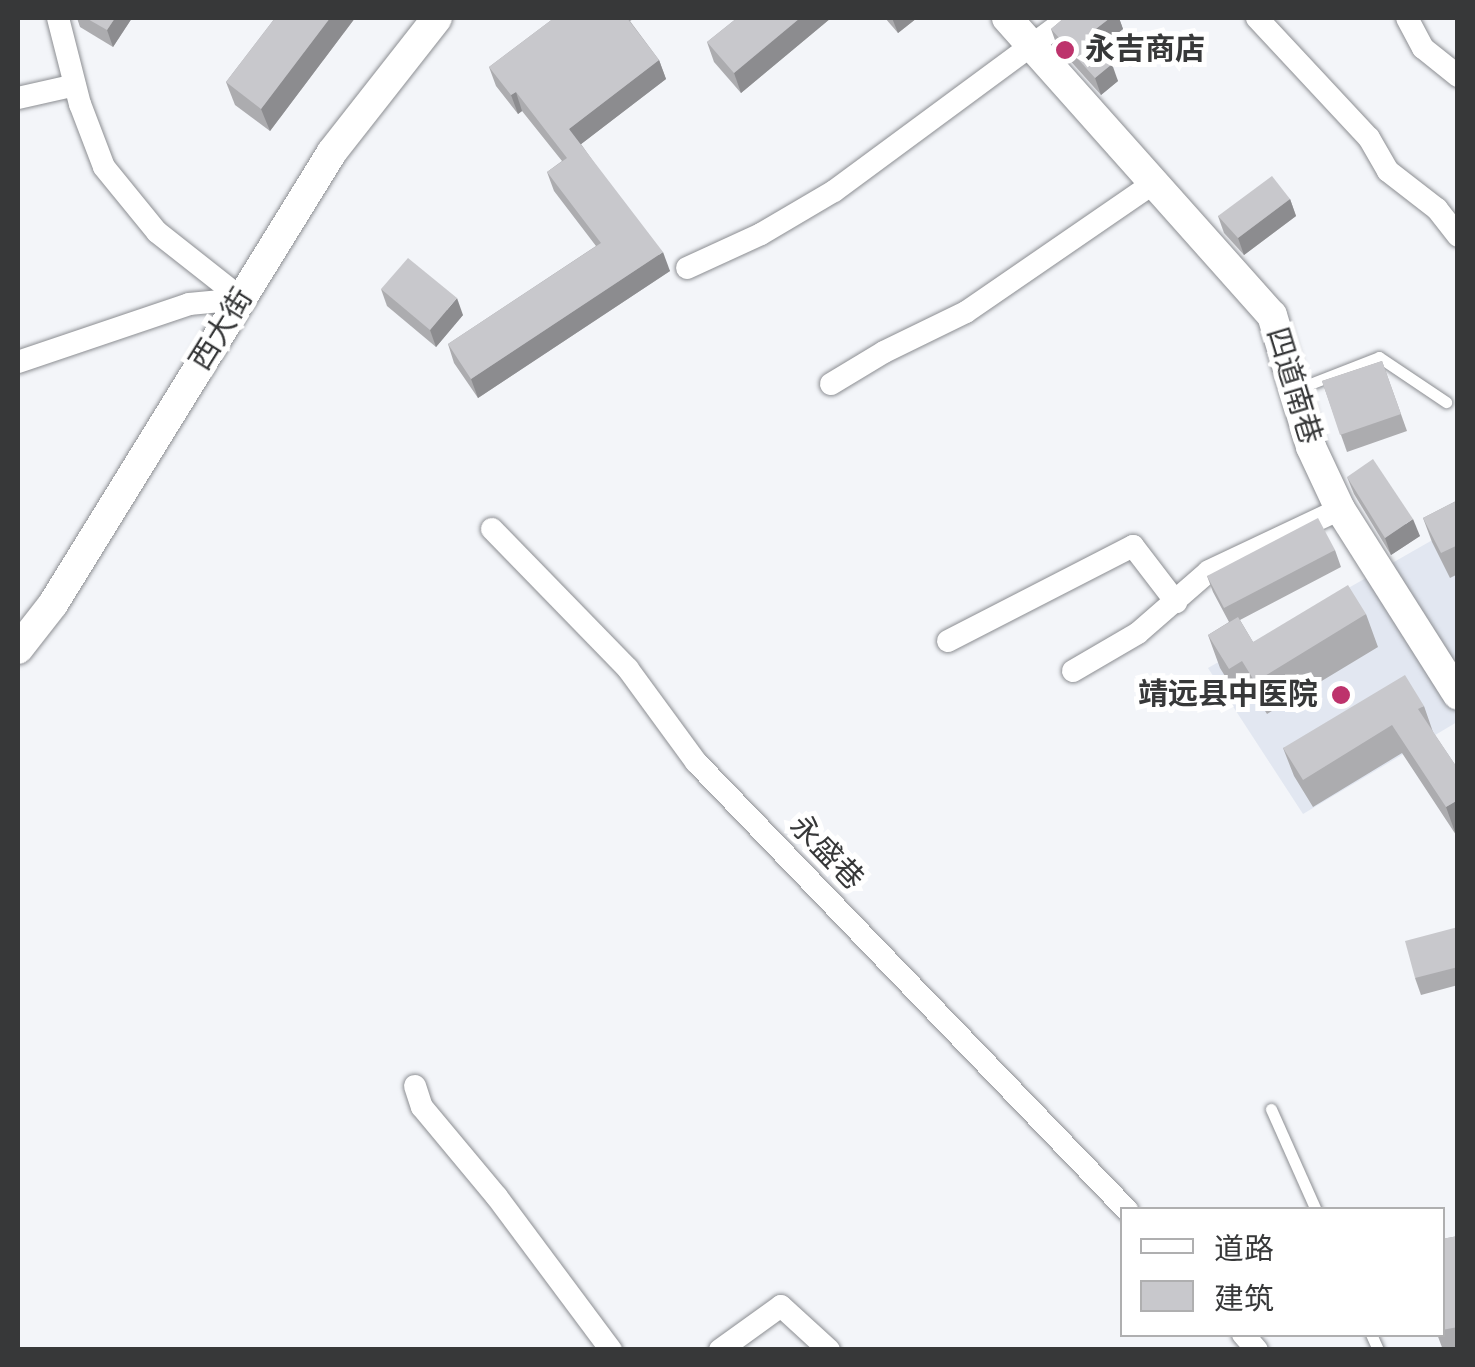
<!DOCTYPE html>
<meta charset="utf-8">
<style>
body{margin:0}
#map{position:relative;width:1475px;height:1367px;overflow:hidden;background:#f3f5f9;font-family:Signika,"Noto Sans SC",sans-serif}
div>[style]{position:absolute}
.built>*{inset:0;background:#e2e7f1}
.roads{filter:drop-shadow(0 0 2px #8c8e92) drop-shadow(0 0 2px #8c8e92)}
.lane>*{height:11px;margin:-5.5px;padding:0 5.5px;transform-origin:5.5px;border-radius:5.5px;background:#fff}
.street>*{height:22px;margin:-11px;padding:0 11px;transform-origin:11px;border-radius:11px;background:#fff}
.secondary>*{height:30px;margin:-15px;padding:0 15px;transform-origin:15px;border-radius:15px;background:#fff}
.wall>*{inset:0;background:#acacaf}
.shaded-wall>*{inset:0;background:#8c8c8f}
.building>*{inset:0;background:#c8c8cc}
.dots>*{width:28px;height:28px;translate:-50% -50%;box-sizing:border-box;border:5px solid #fff;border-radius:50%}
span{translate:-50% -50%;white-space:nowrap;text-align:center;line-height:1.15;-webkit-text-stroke:10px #fff;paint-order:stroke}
.poi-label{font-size:30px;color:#373839;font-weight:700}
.left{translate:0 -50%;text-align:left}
.right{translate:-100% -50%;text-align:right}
.street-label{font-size:30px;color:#373839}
.frame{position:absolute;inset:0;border:20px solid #373839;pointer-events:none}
.legend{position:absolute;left:1120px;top:1207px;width:325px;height:130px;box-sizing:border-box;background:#fff;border:2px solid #afafb0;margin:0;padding:12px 18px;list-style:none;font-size:30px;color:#373839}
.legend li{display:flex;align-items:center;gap:20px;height:50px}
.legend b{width:50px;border:2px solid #afafb0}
</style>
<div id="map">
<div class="built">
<i style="clip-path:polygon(1457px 526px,1457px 722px,1303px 814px,1208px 668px)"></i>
</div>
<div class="roads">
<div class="lane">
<i style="left:1297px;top:389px;width:88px;rotate:-21.3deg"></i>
<i style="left:1379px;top:357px;width:81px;rotate:33.9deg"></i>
<i style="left:1271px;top:1109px;width:111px;rotate:66deg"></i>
<i style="left:1371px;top:1334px;width:17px;rotate:66deg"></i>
</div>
<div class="street">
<i style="left:58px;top:18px;width:89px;rotate:75.7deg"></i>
<i style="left:80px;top:104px;width:67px;rotate:69.1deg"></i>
<i style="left:104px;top:167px;width:84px;rotate:50.8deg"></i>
<i style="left:157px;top:232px;width:108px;rotate:38.2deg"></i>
<i style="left:1257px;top:18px;width:164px;rotate:47deg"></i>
<i style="left:1369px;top:138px;width:38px;rotate:60deg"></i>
<i style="left:1388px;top:171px;width:62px;rotate:37.8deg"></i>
<i style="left:1437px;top:209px;width:34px;rotate:52deg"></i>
<i style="left:1407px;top:18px;width:34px;rotate:62deg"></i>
<i style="left:1423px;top:48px;width:45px;rotate:38.7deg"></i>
<i style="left:18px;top:98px;width:58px;rotate:-12.8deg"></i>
<i style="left:687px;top:268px;width:81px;rotate:-24.7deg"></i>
<i style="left:761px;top:234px;width:85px;rotate:-30.5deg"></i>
<i style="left:834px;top:191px;width:292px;rotate:-36.4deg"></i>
<i style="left:18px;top:362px;width:181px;rotate:-18.7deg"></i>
<i style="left:189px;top:304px;width:53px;rotate:-5.4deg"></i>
<i style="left:831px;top:384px;width:62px;rotate:-31.1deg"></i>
<i style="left:884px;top:352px;width:91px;rotate:-26deg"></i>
<i style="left:966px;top:312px;width:228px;rotate:-34.5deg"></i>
<i style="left:492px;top:529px;width:195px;rotate:45.8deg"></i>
<i style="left:628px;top:669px;width:115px;rotate:53.8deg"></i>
<i style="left:696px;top:762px;width:622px;rotate:46.11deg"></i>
<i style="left:948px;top:641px;width:208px;rotate:-27.2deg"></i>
<i style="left:1133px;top:546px;width:71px;rotate:52.5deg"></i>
<i style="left:1073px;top:671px;width:75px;rotate:-30.3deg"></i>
<i style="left:1138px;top:633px;width:94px;rotate:-41.1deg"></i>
<i style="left:1209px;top:571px;width:145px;rotate:-25.3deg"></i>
<i style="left:415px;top:1086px;width:22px;rotate:72deg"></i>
<i style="left:422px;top:1107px;width:117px;rotate:50.2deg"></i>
<i style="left:497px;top:1197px;width:191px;rotate:53.3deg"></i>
<i style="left:1243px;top:1334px;width:21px;rotate:49deg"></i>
<i style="left:720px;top:1350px;width:75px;rotate:-35.8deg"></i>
<i style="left:781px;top:1306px;width:65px;rotate:42.5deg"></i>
</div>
<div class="secondary">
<i style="left:1007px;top:18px;width:398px;rotate:48.3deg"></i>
<i style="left:1272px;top:315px;width:138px;rotate:73.5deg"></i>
<i style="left:1311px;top:447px;width:68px;rotate:64.9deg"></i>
<i style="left:1340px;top:509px;width:220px;rotate:57.6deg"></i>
<i style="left:18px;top:649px;width:57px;rotate:-52.1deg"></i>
<i style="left:53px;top:604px;width:531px;rotate:-58.31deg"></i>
<i style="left:332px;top:152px;width:170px;rotate:-51.9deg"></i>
</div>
</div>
<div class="wall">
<i style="clip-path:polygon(77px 18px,132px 18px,113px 47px,80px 27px)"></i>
<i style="clip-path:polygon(275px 18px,355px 18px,270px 131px,235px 105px,226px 82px)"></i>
<i style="clip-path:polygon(554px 18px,635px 18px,630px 21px,659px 60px,666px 79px,581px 144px,670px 271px,478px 398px,454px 363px,448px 344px,596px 246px,554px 191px,547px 172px,562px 161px,522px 111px,518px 114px,496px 86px,489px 67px)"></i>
<i style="clip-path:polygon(737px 18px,831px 18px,741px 93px,714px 62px,707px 42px)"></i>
<i style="clip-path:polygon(885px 18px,917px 18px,898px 33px)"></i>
<i style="clip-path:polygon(1064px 18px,1119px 18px,1123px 29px,1099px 48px,1118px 81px,1101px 95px,1057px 46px,1051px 29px)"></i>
<i style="clip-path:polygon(1290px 199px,1296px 216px,1244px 255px,1224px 233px,1218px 216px)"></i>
<i style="clip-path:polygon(381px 289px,463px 315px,436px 347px,387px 306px)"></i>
<i style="clip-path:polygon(1382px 361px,1407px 431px,1347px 452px,1322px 381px)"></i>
<i style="clip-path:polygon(1347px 477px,1420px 536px,1391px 555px,1354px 494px)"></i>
<i style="clip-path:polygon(1458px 500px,1458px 574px,1450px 578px,1432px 542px,1423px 518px)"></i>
<i style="clip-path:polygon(1335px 550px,1341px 567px,1240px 620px,1253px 642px,1366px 614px,1378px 647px,1267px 714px,1254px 694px,1241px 702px,1220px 668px,1208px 635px,1229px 622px,1213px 592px,1207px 576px)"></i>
<i style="clip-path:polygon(1424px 706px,1433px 732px,1458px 769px,1458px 834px,1456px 835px,1402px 753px,1313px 807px,1294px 776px,1283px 748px)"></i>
<i style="clip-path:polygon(1458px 927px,1458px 985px,1421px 995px,1415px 978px)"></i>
<i style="clip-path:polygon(1458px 1236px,1458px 1350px,1443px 1350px,1437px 1334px,1442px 1334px,1442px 1239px)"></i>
</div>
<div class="shaded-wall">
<i style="clip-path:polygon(115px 18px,132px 18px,113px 47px,107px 30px)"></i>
<i style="clip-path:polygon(330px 18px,355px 18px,270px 131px,261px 109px)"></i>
<i style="clip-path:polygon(800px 18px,831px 18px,741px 93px,734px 73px)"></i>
<i style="clip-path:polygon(892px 18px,917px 18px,898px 33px)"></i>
<i style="clip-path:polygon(1110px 18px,1119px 18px,1123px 29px,1094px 52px,1088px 35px)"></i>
<i style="clip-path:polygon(659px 60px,666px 79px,576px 148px,569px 129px)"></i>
<i style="clip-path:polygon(1112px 64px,1118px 81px,1101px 95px,1095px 78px)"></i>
<i style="clip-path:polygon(516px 92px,522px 111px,518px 114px,511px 95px)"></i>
<i style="clip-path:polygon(1290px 199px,1296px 216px,1244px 255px,1238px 238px)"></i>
<i style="clip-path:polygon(663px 252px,670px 271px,478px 398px,471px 379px)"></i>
<i style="clip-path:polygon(457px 298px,463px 315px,436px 347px,430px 330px)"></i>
<i style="clip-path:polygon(1413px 519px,1420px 536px,1391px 555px,1385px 538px)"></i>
<i style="clip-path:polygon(1458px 800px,1458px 834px,1456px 835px,1446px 807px)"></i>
</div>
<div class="building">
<i style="clip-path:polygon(86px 18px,115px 18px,107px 30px)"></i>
<i style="clip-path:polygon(275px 18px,330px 18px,261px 109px,226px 82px)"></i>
<i style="clip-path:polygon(554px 18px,627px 18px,659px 60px,569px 129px,663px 252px,471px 379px,448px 344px,601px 243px,547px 172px,567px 158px,516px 92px,511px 95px,489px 67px)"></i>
<i style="clip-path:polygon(737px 18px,800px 18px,734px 73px,707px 42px)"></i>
<i style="clip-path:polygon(1064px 18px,1110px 18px,1088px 35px,1112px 64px,1095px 78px,1051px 29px)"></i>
<i style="clip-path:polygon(1272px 176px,1290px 199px,1238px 238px,1218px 216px)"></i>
<i style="clip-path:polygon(408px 258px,457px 298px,430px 330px,381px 289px)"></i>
<i style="clip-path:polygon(1382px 361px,1401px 414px,1340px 435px,1322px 381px)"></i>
<i style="clip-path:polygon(1373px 459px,1413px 519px,1385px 538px,1347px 477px)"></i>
<i style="clip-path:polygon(1458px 500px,1458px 545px,1441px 553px,1423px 518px)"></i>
<i style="clip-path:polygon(1318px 518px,1335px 550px,1224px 608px,1207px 576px)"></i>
<i style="clip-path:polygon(1348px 585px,1366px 614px,1255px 682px,1242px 661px,1229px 669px,1208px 635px,1238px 617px,1253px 642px)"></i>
<i style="clip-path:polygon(1405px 675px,1424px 706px,1418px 709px,1458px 769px,1458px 800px,1446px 807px,1392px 725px,1303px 780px,1283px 748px)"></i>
<i style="clip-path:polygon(1458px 927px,1458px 967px,1415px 978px,1405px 941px)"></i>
<i style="clip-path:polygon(1458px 1236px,1458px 1327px,1442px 1330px,1442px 1239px)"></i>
</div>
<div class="dots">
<i style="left:1065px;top:50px;background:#bd336c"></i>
<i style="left:1341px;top:695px;background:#bd336c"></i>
</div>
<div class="poi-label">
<span class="left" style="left:1085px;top:50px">永吉商店</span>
<span class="right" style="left:1318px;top:695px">靖远县中医院</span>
</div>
<div class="street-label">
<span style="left:222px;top:330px;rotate:-58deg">西大街</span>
<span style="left:1293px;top:386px;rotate:73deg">四道南巷</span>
<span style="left:826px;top:853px;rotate:46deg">永盛巷</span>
</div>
<div class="frame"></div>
<ul class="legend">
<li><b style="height:12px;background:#fff"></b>道路</li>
<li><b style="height:28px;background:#c8c8cc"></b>建筑</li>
</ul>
</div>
